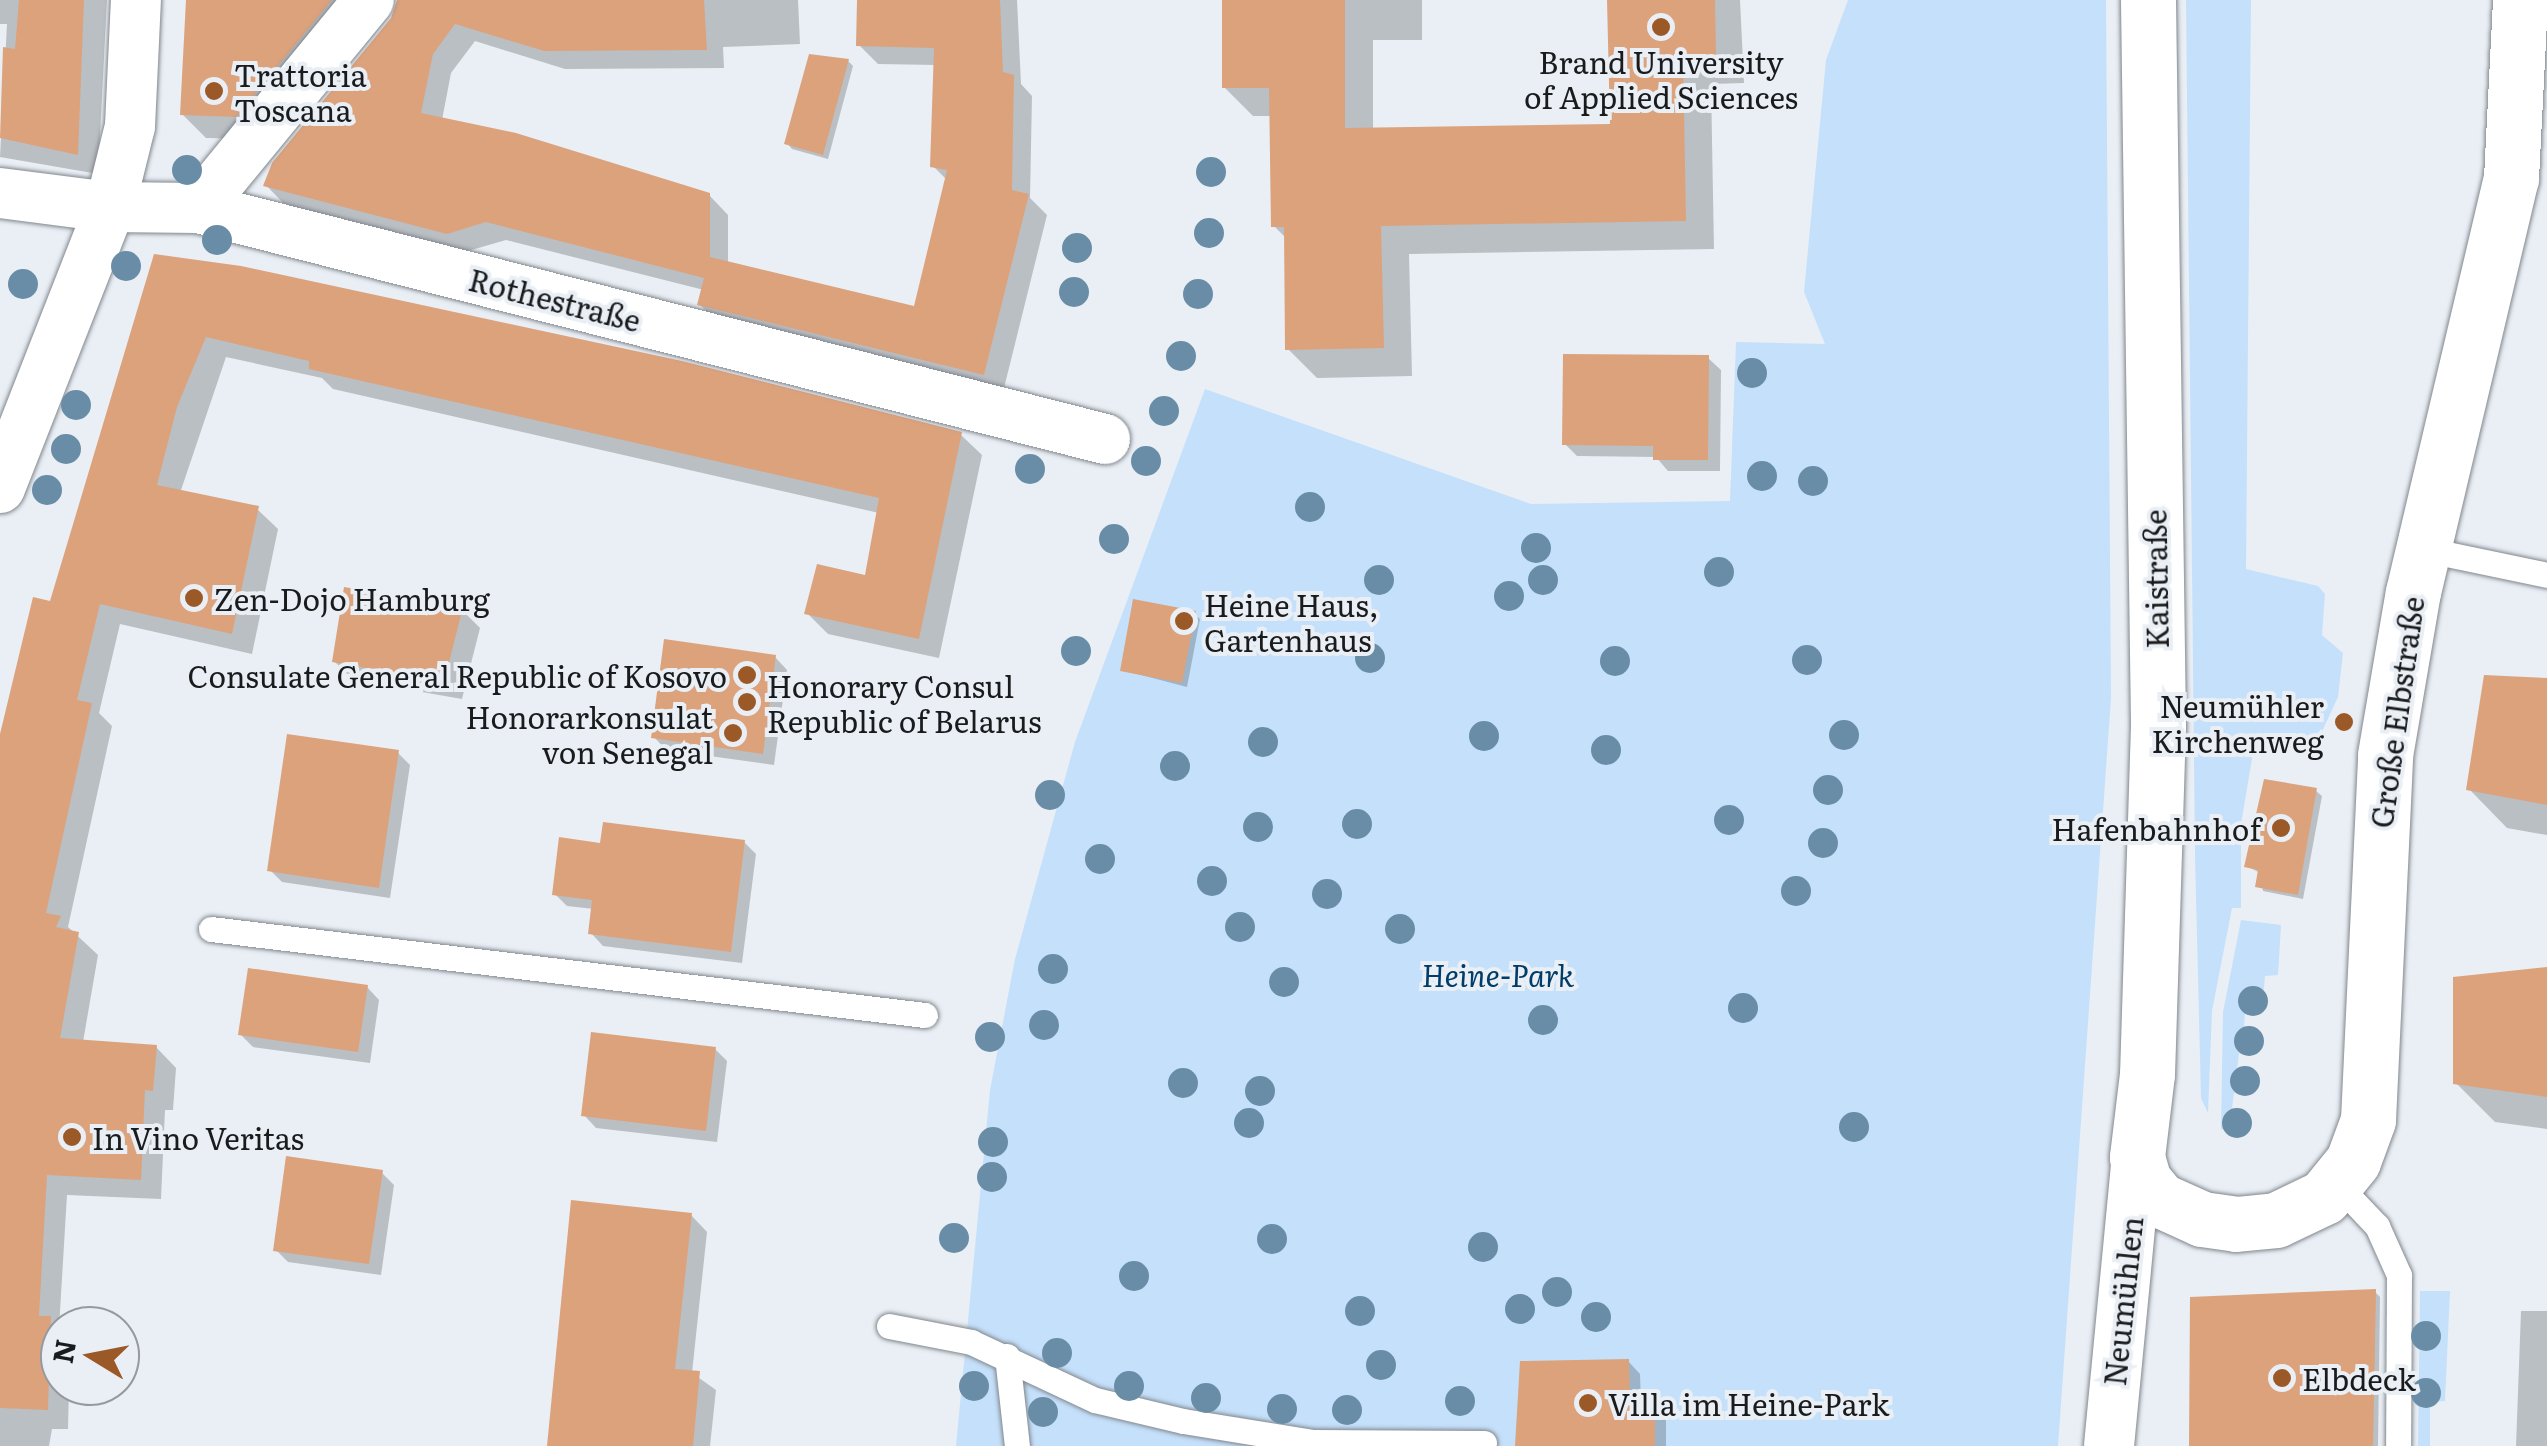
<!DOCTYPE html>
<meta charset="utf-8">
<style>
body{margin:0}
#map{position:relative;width:2547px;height:1446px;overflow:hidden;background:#e9eff5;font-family:Literata,serif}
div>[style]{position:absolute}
.green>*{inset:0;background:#c5e0fb}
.shadow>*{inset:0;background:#0003}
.building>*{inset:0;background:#dca27c}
.roads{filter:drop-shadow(0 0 2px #81878d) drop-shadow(0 0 2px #81878d)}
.service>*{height:25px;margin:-12.5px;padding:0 12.5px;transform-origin:12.5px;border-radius:12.5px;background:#fff}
.minor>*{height:50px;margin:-25px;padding:0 25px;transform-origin:25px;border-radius:25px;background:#fff}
.tertiary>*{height:55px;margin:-27.5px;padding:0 27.5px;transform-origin:27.5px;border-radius:27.5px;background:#fff}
.trees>*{width:30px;height:30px;margin:-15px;border-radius:50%;background:#698da7}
.dots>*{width:28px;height:28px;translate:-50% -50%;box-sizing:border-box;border:5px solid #e9eff5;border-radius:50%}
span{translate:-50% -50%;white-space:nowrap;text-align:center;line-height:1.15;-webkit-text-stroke:8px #e9eff5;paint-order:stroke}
.poi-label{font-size:30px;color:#191b1d}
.left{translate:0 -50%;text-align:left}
.right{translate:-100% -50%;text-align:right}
.street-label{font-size:30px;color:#191b1d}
.park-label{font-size:30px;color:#013d68;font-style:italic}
.north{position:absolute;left:40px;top:1306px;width:100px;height:100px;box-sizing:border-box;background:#e9eff5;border:2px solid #969a9f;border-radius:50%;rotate:280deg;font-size:28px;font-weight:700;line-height:40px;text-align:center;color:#191b1d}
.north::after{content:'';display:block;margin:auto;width:35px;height:45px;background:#9b5927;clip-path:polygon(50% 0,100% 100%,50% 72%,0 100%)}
</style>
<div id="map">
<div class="green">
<i style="clip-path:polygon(1848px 0,2106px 0,2111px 698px,2058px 1446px,956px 1446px,990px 1090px,1015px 959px,1075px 742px,1205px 389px,1531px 504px,1730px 501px,1736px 342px,1825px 344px,1804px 292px,1826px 60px)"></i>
<i style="clip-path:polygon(2186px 0,2251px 0,2246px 569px,2318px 586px,2325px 594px,2322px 635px,2343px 653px,2338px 697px,2313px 751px,2255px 741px,2241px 824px,2241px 908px,2232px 908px,2212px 1011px,2208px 1113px,2201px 1098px,2195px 856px)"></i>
<i style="clip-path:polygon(2241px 920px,2281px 925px,2278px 975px,2265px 976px,2262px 1009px,2245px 1011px,2244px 1028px,2259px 1032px,2257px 1052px,2239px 1053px,2237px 1070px,2252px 1076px,2247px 1094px,2234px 1093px,2232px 1108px,2250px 1114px,2243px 1131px,2221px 1129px,2223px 1012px)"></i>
<i style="clip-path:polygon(2420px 1291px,2450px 1291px,2445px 1401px,2430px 1402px,2430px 1446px,2418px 1446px)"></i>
</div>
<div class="shadow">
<i style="clip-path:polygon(0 0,107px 0,98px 174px,0 157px,7px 24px,0 24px)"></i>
<i style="clip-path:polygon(189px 0,362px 0,260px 139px,206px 138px,182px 114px)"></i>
<i style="clip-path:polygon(397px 0,798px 0,800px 44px,723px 47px,724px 68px,565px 69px,475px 41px,451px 73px,442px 120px,709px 195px,728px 215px,728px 264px,916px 309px,947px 180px,933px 166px,936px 65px,878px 64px,859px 45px,859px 0,1017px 0,1021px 84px,1032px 96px,1030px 198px,1047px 215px,1003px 392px,719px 323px,700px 305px,704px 290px,506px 240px,468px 251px,284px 204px,266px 185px,394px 19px)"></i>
<i style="clip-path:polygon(1224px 0,1422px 0,1422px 40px,1373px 40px,1373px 130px,1612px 126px,1609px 0,1740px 0,1744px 83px,1711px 84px,1714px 249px,1409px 254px,1412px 376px,1317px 378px,1288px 349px,1287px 239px,1274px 226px,1272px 116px,1253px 116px,1224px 87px)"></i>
<i style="clip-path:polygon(848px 61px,853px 66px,828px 159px,792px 149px,787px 143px)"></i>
<i style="clip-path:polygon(156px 257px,961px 435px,982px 455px,939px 658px,828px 634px,807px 613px,867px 578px,879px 513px,333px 389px,322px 378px,226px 357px,180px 493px,257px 509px,278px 529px,252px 654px,120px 624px,99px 713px,112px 726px,68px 927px,98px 955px,83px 1042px,156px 1047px,176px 1068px,173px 1110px,165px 1110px,161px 1199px,67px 1195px,59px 1328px,60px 1386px,69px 1386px,68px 1429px,52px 1429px,49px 1446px,0 1446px,0 746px,52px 604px)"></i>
<i style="clip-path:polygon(1708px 358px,1721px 370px,1720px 471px,1668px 471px,1656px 457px,1577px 456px,1565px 444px)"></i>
<i style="clip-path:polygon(462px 610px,480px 628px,462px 699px,353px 680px,334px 661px)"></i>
<i style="clip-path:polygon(1194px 614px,1200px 619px,1187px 687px,1122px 670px)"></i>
<i style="clip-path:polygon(775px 657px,787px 670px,774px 765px,666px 750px,654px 737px)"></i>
<i style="clip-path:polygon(2547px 681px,2547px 835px,2507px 828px,2469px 789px)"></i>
<i style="clip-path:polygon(398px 753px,410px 765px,390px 898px,282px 882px,270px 870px)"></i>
<i style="clip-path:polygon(2316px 791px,2322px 796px,2303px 899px,2263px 891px,2260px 873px,2247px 866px)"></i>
<i style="clip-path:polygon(744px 842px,756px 854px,742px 963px,603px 946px,591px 933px,594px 909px,567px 906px,555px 894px,602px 846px)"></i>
<i style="clip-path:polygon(2547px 969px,2547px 1129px,2495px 1122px,2456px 1083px)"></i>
<i style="clip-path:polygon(367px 987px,379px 1000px,370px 1063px,253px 1047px,241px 1035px)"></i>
<i style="clip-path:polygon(715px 1049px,727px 1061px,717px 1142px,596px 1128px,584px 1115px)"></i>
<i style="clip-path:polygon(382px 1173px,394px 1185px,381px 1275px,288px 1262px,276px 1250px)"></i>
<i style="clip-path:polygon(691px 1215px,707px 1232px,692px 1373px,716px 1390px,710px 1446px,549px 1446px)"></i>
<i style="clip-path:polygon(2375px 1292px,2380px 1297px,2378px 1446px,2192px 1446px)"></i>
<i style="clip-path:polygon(2521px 1311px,2547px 1311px,2547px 1446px,2516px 1446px)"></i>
<i style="clip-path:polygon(1628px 1361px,1640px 1374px,1641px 1403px,1654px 1403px,1666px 1415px,1666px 1446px,1519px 1446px)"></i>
</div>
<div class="building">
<i style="clip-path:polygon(19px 0,84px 0,78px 155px,0 138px,3px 47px,15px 49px)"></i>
<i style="clip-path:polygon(186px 0,332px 0,236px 117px,180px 115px)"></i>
<i style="clip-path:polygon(397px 0,704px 0,707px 50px,544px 51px,455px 24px,433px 54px,421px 113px,516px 133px,710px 193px,710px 257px,914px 306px,947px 170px,930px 167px,934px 48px,856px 46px,857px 0,1000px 0,1003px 72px,1014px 75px,1012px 190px,1029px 194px,984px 375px,697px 305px,704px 278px,486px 222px,447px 234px,263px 186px,272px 163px,391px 18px)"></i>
<i style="clip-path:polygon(1222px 0,1345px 0,1345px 128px,1610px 124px,1607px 0,1715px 0,1716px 55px,1683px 55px,1686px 221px,1381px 226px,1384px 348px,1285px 350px,1284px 227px,1271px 227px,1269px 88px,1222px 88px)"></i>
<i style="clip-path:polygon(809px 54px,849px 59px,823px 155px,784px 144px)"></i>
<i style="clip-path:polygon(154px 254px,241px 266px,682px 361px,962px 432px,919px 639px,804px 614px,817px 564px,865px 575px,879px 498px,309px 369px,309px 361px,206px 337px,177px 407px,157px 485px,259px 506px,232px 634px,100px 604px,77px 700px,92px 703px,46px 913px,61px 916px,56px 927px,79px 932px,60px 1038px,157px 1045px,153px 1091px,145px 1090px,141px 1180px,47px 1175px,39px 1316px,51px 1316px,48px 1410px,0 1408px,0 734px,33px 597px,50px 601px)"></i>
<i style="clip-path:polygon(1563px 354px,1709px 355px,1708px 460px,1653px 460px,1653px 446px,1562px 445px)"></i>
<i style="clip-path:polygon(344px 587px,463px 607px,444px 682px,332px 662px)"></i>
<i style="clip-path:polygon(1133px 599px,1196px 611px,1182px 683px,1120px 671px)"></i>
<i style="clip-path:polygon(664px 639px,776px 655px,763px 754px,651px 738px)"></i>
<i style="clip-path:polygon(2484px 675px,2547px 678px,2547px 805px,2466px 790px)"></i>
<i style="clip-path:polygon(287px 734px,399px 750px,379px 888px,267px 871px)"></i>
<i style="clip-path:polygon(2264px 779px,2317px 788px,2298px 895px,2255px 887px,2258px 870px,2244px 867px)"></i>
<i style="clip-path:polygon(603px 822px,745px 840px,731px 952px,588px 934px,592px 900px,552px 895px,559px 837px,600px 843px)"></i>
<i style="clip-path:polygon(2547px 967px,2547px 1097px,2453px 1084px,2453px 977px)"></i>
<i style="clip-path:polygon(248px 968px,368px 985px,358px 1052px,238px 1035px)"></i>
<i style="clip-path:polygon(591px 1032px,716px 1047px,706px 1131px,581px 1116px)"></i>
<i style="clip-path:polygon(286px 1156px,383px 1170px,369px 1264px,273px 1251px)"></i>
<i style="clip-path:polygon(571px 1200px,692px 1213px,675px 1369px,700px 1371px,693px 1446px,547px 1446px)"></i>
<i style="clip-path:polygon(2376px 1289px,2373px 1446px,2189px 1446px,2190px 1297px)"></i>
<i style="clip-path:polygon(1629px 1359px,1630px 1401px,1655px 1401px,1655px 1446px,1515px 1446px,1520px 1361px)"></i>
</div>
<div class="roads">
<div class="service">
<i style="left:2423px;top:549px;width:127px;rotate:11.8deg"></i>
<i style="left:211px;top:929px;width:719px;rotate:6.87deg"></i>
<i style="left:2338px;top:1185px;width:57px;rotate:46.4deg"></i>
<i style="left:2377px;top:1226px;width:54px;rotate:65.8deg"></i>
<i style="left:2399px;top:1275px;width:171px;rotate:90.3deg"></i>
<i style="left:889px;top:1326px;width:84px;rotate:11deg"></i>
<i style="left:971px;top:1342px;width:137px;rotate:25.1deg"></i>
<i style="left:1095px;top:1400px;width:90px;rotate:13.4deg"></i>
<i style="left:1183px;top:1421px;width:132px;rotate:9.2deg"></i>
<i style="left:1313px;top:1442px;width:171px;rotate:0.3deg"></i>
<i style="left:1007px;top:1356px;width:91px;rotate:83.7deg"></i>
</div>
<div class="minor">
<i style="left:0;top:193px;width:111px;rotate:7.3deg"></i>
<i style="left:110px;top:207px;width:88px;rotate:0.7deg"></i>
<i style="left:198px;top:208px;width:936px;rotate:14.29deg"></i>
<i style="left:198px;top:208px;width:269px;rotate:-50.6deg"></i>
<i style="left:0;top:488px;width:302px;rotate:-68.6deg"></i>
<i style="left:110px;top:207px;width:83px;rotate:-76.1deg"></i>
<i style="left:130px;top:126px;width:126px;rotate:-87.3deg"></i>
<i style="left:2109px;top:1446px;width:290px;rotate:-84.5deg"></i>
</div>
<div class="tertiary">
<i style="left:2148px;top:0;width:725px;rotate:89.21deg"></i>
<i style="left:2158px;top:725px;width:349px;rotate:91.8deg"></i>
<i style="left:2147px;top:1074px;width:84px;rotate:96.9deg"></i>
<i style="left:2137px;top:1157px;width:25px;rotate:74deg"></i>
<i style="left:2144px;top:1181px;width:25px;rotate:50deg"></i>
<i style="left:2160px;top:1200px;width:46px;rotate:24.3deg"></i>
<i style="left:2202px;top:1219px;width:34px;rotate:8deg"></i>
<i style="left:2236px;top:1224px;width:40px;rotate:-5.7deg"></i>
<i style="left:2276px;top:1220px;width:53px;rotate:-25.6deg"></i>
<i style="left:2324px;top:1197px;width:46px;rotate:-51.1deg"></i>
<i style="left:2353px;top:1161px;width:44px;rotate:-69.9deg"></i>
<i style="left:2368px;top:1120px;width:365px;rotate:-87.3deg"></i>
<i style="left:2385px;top:755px;width:165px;rotate:-80.3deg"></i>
<i style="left:2413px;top:592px;width:425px;rotate:-76.7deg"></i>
<i style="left:2511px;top:178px;width:178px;rotate:-87.1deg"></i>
</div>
</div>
<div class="trees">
<i style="left:187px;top:170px"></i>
<i style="left:1211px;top:172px"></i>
<i style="left:1209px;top:233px"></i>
<i style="left:217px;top:240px"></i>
<i style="left:1077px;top:248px"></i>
<i style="left:126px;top:266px"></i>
<i style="left:23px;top:284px"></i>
<i style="left:1074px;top:292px"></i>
<i style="left:1198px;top:294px"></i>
<i style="left:1181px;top:356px"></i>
<i style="left:1752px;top:373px"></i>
<i style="left:76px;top:405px"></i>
<i style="left:1164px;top:411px"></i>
<i style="left:66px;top:449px"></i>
<i style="left:1146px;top:461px"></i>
<i style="left:1030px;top:469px"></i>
<i style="left:1762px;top:476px"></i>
<i style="left:1813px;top:481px"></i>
<i style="left:47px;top:490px"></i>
<i style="left:1310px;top:507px"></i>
<i style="left:1114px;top:539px"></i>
<i style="left:1536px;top:548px"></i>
<i style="left:1719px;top:572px"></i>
<i style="left:1379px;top:580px"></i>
<i style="left:1543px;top:580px"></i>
<i style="left:1509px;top:596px"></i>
<i style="left:1076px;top:651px"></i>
<i style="left:1370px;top:658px"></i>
<i style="left:1807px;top:660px"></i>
<i style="left:1615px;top:661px"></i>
<i style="left:1844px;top:735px"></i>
<i style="left:1484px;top:736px"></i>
<i style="left:1263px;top:742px"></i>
<i style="left:1606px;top:750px"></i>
<i style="left:1175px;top:766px"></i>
<i style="left:1828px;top:790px"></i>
<i style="left:1050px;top:795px"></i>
<i style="left:1729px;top:820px"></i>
<i style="left:1357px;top:824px"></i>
<i style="left:1258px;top:827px"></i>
<i style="left:1823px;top:843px"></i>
<i style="left:1100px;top:859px"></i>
<i style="left:1212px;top:881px"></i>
<i style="left:1796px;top:891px"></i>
<i style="left:1327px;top:894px"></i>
<i style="left:1240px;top:927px"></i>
<i style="left:1400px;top:929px"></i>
<i style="left:1053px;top:969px"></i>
<i style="left:1284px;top:982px"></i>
<i style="left:2253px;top:1001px"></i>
<i style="left:1743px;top:1008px"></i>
<i style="left:1543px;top:1020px"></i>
<i style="left:1044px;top:1025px"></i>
<i style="left:990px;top:1037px"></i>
<i style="left:2249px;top:1041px"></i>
<i style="left:2245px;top:1081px"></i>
<i style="left:1183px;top:1083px"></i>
<i style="left:1260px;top:1091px"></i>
<i style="left:1249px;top:1123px"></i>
<i style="left:2237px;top:1123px"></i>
<i style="left:1854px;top:1127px"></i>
<i style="left:993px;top:1142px"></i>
<i style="left:992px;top:1177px"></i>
<i style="left:954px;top:1238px"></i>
<i style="left:1272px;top:1239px"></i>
<i style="left:1483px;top:1247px"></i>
<i style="left:1134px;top:1276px"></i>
<i style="left:1557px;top:1292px"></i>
<i style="left:1520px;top:1309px"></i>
<i style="left:1360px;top:1311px"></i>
<i style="left:1596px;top:1317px"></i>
<i style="left:2426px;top:1336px"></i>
<i style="left:1057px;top:1353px"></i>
<i style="left:1381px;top:1365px"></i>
<i style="left:974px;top:1386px"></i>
<i style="left:1129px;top:1386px"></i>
<i style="left:2426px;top:1393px"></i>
<i style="left:1206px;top:1398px"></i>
<i style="left:1460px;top:1401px"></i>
<i style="left:1282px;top:1409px"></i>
<i style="left:1347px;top:1410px"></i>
<i style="left:1043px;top:1412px"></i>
</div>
<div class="dots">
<i style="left:1661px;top:27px;background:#9b5927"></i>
<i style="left:214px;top:91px;background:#9b5927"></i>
<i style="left:194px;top:598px;background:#9b5927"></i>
<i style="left:1184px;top:621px;background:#9b5927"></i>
<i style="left:747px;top:675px;background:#9b5927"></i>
<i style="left:747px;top:702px;background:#9b5927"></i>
<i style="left:2344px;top:722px;background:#9b5927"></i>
<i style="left:733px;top:733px;background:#9b5927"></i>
<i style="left:2281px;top:828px;background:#9b5927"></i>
<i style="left:72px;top:1137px;background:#9b5927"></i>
<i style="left:2282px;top:1378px;background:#9b5927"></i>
<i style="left:1588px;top:1403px;background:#9b5927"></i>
</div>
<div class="poi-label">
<span style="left:1661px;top:78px">Brand University<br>of Applied Sciences</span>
<span class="left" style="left:234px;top:91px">Trattoria<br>Toscana</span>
<span class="left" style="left:214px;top:598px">Zen-Dojo Hamburg</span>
<span class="left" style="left:1204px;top:621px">Heine Haus,<br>Gartenhaus</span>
<span class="right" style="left:727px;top:675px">Consulate General Republic of Kosovo</span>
<span class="left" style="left:767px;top:702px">Honorary Consul<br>Republic of Belarus</span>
<span class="right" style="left:2324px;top:722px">Neumühler<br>Kirchenweg</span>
<span class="right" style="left:713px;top:733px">Honorarkonsulat<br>von Senegal</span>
<span class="right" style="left:2261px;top:828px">Hafenbahnhof</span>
<span class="left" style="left:92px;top:1137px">In Vino Veritas</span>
<span class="left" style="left:2302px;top:1378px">Elbdeck</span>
<span class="left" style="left:1608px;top:1403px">Villa im Heine-Park</span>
</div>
<div class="street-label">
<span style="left:555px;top:299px;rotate:14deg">Rothestraße</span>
<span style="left:2155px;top:579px;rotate:-91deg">Kaistraße</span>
<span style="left:2396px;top:712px;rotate:-82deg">Große Elbstraße</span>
<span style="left:2122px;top:1301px;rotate:-84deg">Neumühlen</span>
</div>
<div class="park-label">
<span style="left:1498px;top:974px">Heine-Park</span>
</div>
<div class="north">N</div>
</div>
